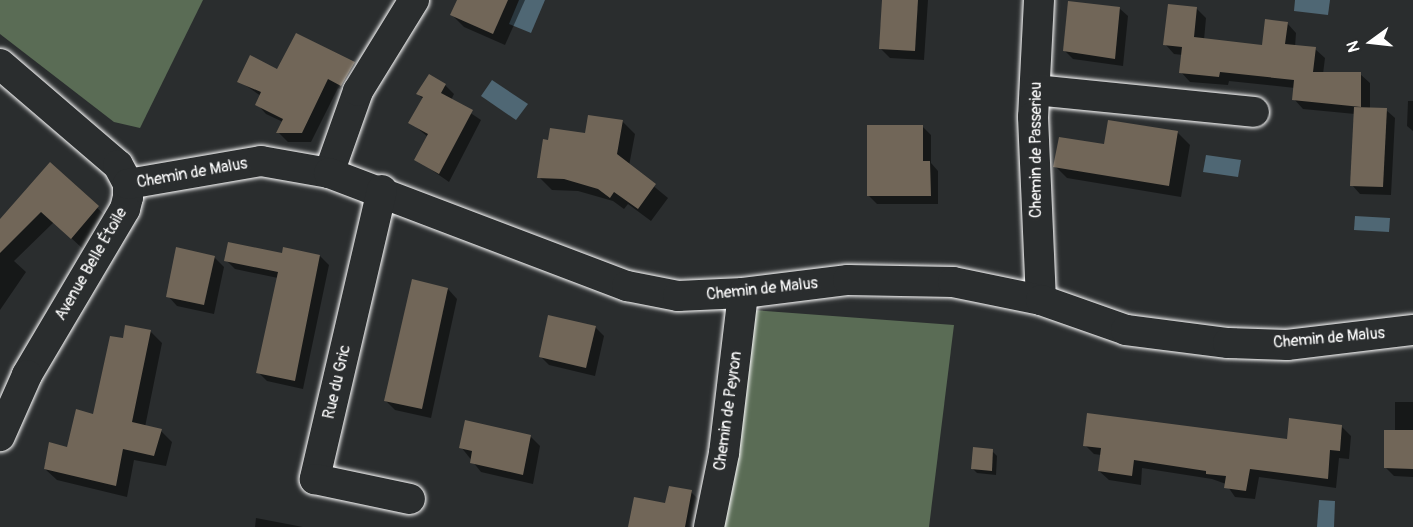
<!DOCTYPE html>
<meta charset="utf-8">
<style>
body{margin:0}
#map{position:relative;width:1413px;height:527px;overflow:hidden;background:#2a2d2e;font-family:Pangolin,sans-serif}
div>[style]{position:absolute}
.green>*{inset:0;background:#5a6c55}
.water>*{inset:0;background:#4f6774}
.shadow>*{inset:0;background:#0007}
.building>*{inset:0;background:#716658}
.roads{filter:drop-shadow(0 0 2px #fff) drop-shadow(0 0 2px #fff)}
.minor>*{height:30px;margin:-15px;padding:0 15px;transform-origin:15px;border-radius:15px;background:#2a2d2e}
span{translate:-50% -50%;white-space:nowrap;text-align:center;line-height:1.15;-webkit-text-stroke:4.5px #2a2d2e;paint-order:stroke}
.street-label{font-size:16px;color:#fff}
.north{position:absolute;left:1341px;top:12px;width:60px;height:60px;-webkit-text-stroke:4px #2a2d2e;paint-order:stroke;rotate:255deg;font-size:16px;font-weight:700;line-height:24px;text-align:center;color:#fff}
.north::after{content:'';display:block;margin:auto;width:21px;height:27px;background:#fff;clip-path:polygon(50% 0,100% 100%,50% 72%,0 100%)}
</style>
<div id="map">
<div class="green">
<i style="clip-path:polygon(0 0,203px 0,140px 128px,114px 122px,0 34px)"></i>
<i style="clip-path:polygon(753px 310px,954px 325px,929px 527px,719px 527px)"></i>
</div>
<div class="water">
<i style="clip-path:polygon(519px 0,545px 0,531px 33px,509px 24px)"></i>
<i style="clip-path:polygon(1295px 0,1330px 0,1328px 15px,1294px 11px)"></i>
<i style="clip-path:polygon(492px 80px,528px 104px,516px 120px,481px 96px)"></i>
<i style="clip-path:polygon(1206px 155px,1241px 160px,1238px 177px,1203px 172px)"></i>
<i style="clip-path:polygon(1355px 216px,1390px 218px,1389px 232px,1354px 230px)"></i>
<i style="clip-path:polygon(1319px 500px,1335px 501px,1334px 527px,1317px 527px)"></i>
</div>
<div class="shadow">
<i style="clip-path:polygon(459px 0,525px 0,505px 45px,464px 27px,452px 15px)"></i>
<i style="clip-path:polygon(884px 0,928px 0,924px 60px,890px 58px,880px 48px)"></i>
<i style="clip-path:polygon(1119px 8px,1128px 16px,1123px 66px,1073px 59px,1065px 51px)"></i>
<i style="clip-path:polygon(1196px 8px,1206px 18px,1204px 40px,1263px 46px,1287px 23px,1296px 33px,1295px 47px,1315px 49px,1325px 58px,1323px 74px,1360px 74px,1370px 83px,1370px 109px,1386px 110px,1395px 118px,1391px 195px,1360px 194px,1352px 185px,1355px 114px,1303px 109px,1294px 99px,1295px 88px,1229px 81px,1228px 85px,1190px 82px,1181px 72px,1183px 55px,1174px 54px,1165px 44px)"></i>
<i style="clip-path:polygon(296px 35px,354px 64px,364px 73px,351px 95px,338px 88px,311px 142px,288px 142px,278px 132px,283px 122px,266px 114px,257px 104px,261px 96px,239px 81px,277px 71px)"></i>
<i style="clip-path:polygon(445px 85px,454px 94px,451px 100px,481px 120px,449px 182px,416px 159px,428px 137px,410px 122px,423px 99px,418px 94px)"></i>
<i style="clip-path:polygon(1408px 101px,1413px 101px,1413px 131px,1407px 126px)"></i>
<i style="clip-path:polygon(622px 121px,635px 134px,629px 166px,668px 198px,651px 221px,628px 204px,624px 209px,613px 201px,578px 191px,552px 190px,539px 177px,586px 135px)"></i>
<i style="clip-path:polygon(922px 126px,931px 135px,931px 163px,938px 171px,938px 204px,877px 204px,869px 196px)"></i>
<i style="clip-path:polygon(1178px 133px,1190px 145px,1181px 197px,1067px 178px,1055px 166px,1105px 146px)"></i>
<i style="clip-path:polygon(50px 164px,109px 219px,83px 249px,54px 222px,14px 261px,26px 272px,0 310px,0 226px)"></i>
<i style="clip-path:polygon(320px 256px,329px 265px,303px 389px,267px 381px,258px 372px,278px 278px,235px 269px,226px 260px)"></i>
<i style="clip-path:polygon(214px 257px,224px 267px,214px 314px,177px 306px,168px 296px)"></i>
<i style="clip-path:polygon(448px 289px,457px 299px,431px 418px,395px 410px,385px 400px)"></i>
<i style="clip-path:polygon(595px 327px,604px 336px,595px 376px,549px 365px,540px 356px)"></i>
<i style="clip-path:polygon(150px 331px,162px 343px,145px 427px,161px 431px,172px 442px,166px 466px,134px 460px,127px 497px,57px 480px,45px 469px,68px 448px,95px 416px,124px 340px)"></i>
<i style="clip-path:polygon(1395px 402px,1413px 402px,1413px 477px,1394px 476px,1386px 468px,1395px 431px)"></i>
<i style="clip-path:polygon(1341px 426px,1351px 436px,1349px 459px,1339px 458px,1336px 488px,1259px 477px,1255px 499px,1235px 497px,1226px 484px,1212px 479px,1142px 468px,1141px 485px,1109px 480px,1099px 471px,1101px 455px,1094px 454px,1085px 445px,1289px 441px)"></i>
<i style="clip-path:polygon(530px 436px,540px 446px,533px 484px,481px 472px,461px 447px)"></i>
<i style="clip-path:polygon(992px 451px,997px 456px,996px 475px,977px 473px,972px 468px)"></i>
<i style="clip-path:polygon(691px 492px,705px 506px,701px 527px,630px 527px)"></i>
<i style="clip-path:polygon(256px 518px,303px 527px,255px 527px)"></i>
</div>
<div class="building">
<i style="clip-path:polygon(457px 0,508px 0,493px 34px,450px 15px)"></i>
<i style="clip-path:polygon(882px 0,918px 0,915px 51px,879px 49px)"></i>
<i style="clip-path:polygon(1068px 1px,1120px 7px,1115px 59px,1063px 51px)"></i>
<i style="clip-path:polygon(1168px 4px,1197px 7px,1194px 37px,1262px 45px,1265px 19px,1288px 22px,1285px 44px,1316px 47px,1313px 72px,1361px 72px,1361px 107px,1292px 100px,1294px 80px,1220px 72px,1219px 77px,1179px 73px,1182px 47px,1163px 45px)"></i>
<i style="clip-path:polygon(296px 33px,355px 62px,341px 86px,328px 79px,302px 133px,276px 133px,283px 119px,255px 105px,261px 92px,237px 82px,250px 55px,277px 69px)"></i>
<i style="clip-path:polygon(429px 74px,446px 84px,441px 93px,473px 110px,439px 174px,414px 160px,428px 134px,408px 123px,423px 97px,416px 94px)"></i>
<i style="clip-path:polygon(1354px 107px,1387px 108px,1383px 187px,1350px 186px)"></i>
<i style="clip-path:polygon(588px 115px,623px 120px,617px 154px,656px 184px,638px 209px,614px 192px,610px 198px,598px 189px,564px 179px,537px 178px,543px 139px,548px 140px,550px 128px,585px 133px)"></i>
<i style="clip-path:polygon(1108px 120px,1178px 131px,1169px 186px,1053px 167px,1059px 137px,1104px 144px)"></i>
<i style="clip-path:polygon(867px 125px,923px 125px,923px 161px,930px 161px,931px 196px,867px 196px)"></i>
<i style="clip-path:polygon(50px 162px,99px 206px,71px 239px,41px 212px,0 253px,0 219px)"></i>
<i style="clip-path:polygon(228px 242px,282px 253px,283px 247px,320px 255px,295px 381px,256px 373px,278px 272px,224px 261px)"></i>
<i style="clip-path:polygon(176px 247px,215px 256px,204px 305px,166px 297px)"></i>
<i style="clip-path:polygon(412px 279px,448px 288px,422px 409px,384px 401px)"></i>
<i style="clip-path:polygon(548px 315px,596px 326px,586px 368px,539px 357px)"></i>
<i style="clip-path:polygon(125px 325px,151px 330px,132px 422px,162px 429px,154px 456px,123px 449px,116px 486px,44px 469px,49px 442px,67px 447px,76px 409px,93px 414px,110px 336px,123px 338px)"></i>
<i style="clip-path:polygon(1087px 413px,1287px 439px,1289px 418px,1342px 425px,1340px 451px,1330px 450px,1328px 479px,1250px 469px,1246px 491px,1224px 488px,1226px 476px,1206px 474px,1206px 471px,1134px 460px,1132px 476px,1098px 471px,1101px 448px,1083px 446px)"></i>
<i style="clip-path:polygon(465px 420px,531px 435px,523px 475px,470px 463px,472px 451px,459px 448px)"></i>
<i style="clip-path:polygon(1384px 430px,1413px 430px,1413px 469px,1384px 468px)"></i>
<i style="clip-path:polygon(973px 447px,993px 449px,992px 471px,971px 469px)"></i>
<i style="clip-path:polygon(669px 486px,692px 490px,685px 527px,628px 527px,634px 497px,665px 503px)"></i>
</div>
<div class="roads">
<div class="minor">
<i style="left:1039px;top:0;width:117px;rotate:92.9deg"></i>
<i style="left:1033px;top:117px;width:183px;rotate:87.5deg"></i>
<i style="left:0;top:64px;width:155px;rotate:40.6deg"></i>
<i style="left:118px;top:165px;width:21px;rotate:62deg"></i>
<i style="left:128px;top:184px;width:13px;rotate:90deg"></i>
<i style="left:128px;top:197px;width:12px;rotate:104deg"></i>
<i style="left:125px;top:209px;width:193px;rotate:120.6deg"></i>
<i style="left:27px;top:375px;width:67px;rotate:113.9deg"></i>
<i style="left:1035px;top:90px;width:220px;rotate:5.7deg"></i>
<i style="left:329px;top:173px;width:87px;rotate:-70.5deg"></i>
<i style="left:358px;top:91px;width:107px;rotate:-58.4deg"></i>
<i style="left:128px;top:184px;width:135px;rotate:-9.8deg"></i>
<i style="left:261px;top:161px;width:69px;rotate:10deg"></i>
<i style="left:329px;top:173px;width:319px;rotate:20.8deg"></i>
<i style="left:627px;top:286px;width:52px;rotate:11.1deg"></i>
<i style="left:678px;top:296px;width:65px;rotate:-2.6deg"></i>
<i style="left:743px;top:293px;width:106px;rotate:-7.1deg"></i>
<i style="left:848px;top:280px;width:105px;rotate:1.1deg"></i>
<i style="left:953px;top:282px;width:90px;rotate:11.6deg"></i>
<i style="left:1041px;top:300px;width:90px;rotate:19.4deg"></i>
<i style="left:1126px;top:330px;width:103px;rotate:7.3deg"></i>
<i style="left:1228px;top:343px;width:59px;rotate:1.9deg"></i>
<i style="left:1287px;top:345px;width:127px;rotate:-6.8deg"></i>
<i style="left:382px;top:190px;width:297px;rotate:103.1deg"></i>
<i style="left:315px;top:479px;width:97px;rotate:11.9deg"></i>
<i style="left:709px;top:527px;width:76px;rotate:-78.5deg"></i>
<i style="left:724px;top:453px;width:161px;rotate:-83.2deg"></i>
</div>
</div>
<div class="street-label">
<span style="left:1036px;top:150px;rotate:-90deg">Chemin de Passerieu</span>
<span style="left:192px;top:173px;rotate:-10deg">Chemin de Malus</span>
<span style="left:91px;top:264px;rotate:-60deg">Avenue Belle Étoile</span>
<span style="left:762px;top:289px;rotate:-6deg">Chemin de Malus</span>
<span style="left:1329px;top:338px;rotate:-5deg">Chemin de Malus</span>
<span style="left:337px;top:382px;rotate:-77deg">Rue du Gric</span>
<span style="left:728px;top:411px;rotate:-82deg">Chemin de Peyron</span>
</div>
<div class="north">N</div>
</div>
